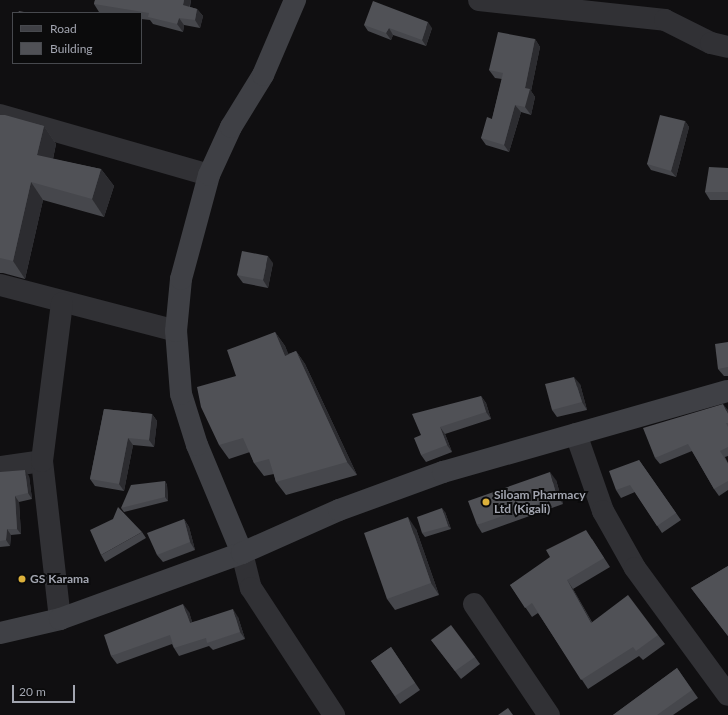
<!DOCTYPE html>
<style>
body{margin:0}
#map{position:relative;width:728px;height:715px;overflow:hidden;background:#100f11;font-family:Lato,sans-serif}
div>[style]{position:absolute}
.minor>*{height:22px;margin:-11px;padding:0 11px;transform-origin:11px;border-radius:11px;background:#313135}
.secondary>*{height:22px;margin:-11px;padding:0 11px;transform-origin:11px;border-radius:11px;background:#3f4045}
.wall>*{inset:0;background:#46474c}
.shaded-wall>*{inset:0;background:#2c2c30}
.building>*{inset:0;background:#505156}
.dots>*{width:11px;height:11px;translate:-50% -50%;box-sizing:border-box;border:2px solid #0b0b0c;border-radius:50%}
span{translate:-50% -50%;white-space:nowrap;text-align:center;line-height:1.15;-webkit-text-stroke:4px #0b0b0c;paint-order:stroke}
.poi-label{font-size:12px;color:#a2a5b0;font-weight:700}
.left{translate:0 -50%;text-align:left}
.legend{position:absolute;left:12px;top:12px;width:130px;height:52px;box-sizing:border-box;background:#0b0b0c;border:1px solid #47494e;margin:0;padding:5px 7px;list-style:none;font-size:12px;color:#a2a5b0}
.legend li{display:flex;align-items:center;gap:8px;height:20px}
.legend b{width:20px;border:1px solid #47494e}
.scale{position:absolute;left:12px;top:685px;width:63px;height:18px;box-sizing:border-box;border:2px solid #a2a5b0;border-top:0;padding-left:5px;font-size:12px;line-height:14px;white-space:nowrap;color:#a2a5b0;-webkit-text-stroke:3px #0b0b0c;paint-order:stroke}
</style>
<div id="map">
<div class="minor">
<i style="left:479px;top:0;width:187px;rotate:6.1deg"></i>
<i style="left:665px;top:20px;width:51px;rotate:26.6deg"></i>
<i style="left:711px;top:43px;width:17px;rotate:13deg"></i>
<i style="left:0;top:115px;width:217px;rotate:16deg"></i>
<i style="left:0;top:285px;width:182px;rotate:14.6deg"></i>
<i style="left:576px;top:434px;width:82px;rotate:70.7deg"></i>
<i style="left:603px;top:511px;width:65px;rotate:60.7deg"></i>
<i style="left:635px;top:568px;width:157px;rotate:53.8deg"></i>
<i style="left:0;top:467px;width:42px;rotate:-8.1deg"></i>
<i style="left:242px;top:553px;width:36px;rotate:76deg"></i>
<i style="left:251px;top:588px;width:152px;rotate:56.8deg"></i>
<i style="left:474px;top:604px;width:134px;rotate:56deg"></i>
<i style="left:60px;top:619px;width:159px;rotate:-96.5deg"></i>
<i style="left:42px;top:461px;width:159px;rotate:-82.8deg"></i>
</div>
<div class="secondary">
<i style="left:242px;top:553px;width:117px;rotate:-112.6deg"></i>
<i style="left:197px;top:445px;width:53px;rotate:-107.4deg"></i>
<i style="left:181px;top:394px;width:63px;rotate:-94.5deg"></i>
<i style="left:176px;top:331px;width:52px;rotate:-84.5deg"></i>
<i style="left:181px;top:279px;width:108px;rotate:-74.9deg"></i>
<i style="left:209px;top:175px;width:53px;rotate:-65.4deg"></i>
<i style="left:231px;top:127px;width:61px;rotate:-58.4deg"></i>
<i style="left:263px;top:75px;width:82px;rotate:-66.9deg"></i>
<i style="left:0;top:633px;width:62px;rotate:-13.1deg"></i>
<i style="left:60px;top:619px;width:194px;rotate:-19.9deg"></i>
<i style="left:242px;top:553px;width:106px;rotate:-23.9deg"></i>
<i style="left:339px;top:510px;width:111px;rotate:-20.1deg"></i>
<i style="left:443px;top:472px;width:296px;rotate:-15.9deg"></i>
</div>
<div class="wall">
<i style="clip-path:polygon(95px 0,191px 0,190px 7px,197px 9px,203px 16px,200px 28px,184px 25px,183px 32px,153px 24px,150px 20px,141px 19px,141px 13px,105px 13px,99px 12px,94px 4px)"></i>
<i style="clip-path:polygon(364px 25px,432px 28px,426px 46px,393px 35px,391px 40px,368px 31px)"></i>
<i style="clip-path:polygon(535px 39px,540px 47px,531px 91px,535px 97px,531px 115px,521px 112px,509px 152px,486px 145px,481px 138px,492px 119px,502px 79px,495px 78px,489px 70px)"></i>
<i style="clip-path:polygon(0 115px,44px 126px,56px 144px,53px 159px,101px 169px,114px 186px,104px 217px,43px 200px,25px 279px,3px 273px,0 273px)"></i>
<i style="clip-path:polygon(685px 121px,689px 127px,676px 177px,651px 170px,647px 164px)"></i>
<i style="clip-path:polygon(728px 168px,728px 200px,710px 200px,705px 192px)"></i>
<i style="clip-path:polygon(273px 263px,268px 288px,243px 283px,237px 275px)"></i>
<i style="clip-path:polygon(275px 332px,285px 346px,288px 354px,296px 351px,305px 364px,357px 475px,286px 495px,276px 482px,274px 474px,264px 476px,254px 463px,250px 452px,229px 459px,219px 445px,236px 376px)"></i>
<i style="clip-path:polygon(728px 342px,728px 376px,724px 376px,718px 369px)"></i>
<i style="clip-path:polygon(580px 384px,587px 410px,557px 417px,552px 410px)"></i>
<i style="clip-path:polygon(481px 396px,486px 403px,491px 419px,445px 434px,452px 452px,426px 462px,421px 455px,421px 435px)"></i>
<i style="clip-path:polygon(104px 409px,152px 414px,157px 421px,154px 447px,133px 445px,124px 491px,95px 486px,90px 479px)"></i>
<i style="clip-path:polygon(728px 410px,728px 456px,725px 457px,728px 463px,728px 490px,719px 496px,714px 489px,692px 451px,660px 464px,655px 458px)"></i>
<i style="clip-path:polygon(639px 460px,681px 520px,662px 533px,635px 492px,621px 498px,616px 490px)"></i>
<i style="clip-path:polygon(0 472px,29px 476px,32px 499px,19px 502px,21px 534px,11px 535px,10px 546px,0 547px)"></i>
<i style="clip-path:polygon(556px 480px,563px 504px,482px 533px,477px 525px)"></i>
<i style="clip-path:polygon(165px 481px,167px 485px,168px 501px,124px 512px,121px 508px)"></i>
<i style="clip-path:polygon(445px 512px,451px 529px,425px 537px,422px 533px)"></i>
<i style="clip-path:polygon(184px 519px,189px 527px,195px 550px,163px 562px,157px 555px)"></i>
<i style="clip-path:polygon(416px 529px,439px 595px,395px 610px,387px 599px)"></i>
<i style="clip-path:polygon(142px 532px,146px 538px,105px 562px,101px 555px)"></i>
<i style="clip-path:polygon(592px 539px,610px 567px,573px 589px,592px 622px,658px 635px,665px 644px,643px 660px,639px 656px,588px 689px,538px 613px,532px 617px,510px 585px)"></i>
<i style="clip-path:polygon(728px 566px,728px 636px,691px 588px)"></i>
<i style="clip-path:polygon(189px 612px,192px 622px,238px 617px,245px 639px,213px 650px,209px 646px,179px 656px,174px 648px,172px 644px,117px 664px,111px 656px)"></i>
<i style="clip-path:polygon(431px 640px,475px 657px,480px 664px,461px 679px)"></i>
<i style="clip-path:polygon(391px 647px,420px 690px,400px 704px,371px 661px)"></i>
<i style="clip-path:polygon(677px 668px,698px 698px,673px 715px,613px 715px)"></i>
</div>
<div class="shaded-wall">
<i style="clip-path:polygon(184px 0,191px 0,188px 12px,183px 5px)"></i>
<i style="clip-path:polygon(197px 9px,203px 16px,200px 28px,195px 20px)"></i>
<i style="clip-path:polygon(179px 18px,184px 25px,183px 32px,177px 24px)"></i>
<i style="clip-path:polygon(428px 22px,432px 28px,426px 46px,422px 40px)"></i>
<i style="clip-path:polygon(389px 28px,393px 35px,391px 40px,386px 33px)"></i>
<i style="clip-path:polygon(535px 39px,540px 47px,531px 91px,535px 97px,531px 115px,525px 107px,525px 88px)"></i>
<i style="clip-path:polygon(515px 105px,521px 112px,509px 152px,504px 145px)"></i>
<i style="clip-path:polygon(685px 121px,689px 127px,676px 177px,671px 171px)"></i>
<i style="clip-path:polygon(44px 126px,56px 144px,50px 173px,37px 155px)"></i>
<i style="clip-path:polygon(101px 169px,114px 186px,104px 217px,92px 199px)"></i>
<i style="clip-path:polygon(31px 182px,43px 200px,25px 279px,13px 261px)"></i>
<i style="clip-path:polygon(268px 256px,273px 263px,268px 288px,263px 280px)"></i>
<i style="clip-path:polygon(275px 332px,285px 346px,295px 369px,285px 356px)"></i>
<i style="clip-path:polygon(296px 351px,305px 364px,357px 475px,347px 462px)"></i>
<i style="clip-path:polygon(574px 377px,580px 384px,587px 410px,582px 402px)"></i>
<i style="clip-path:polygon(481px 396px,486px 403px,491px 419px,486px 412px)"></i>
<i style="clip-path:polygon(723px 404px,728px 410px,728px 414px)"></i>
<i style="clip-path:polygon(152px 414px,157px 421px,154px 447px,149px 440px)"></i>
<i style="clip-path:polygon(440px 427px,445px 434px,452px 452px,447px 445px)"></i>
<i style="clip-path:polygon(128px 438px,133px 445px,124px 491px,119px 484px)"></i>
<i style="clip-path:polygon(25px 470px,29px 476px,32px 499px,28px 493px)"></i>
<i style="clip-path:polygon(550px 472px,556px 480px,563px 504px,557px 497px)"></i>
<i style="clip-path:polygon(165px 481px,167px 485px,168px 501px,165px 497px)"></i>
<i style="clip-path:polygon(15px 496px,19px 502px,21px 534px,17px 529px)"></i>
<i style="clip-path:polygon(442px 508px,445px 512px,451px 529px,448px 526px)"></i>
<i style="clip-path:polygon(408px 517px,416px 529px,439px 595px,431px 583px)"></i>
<i style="clip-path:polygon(184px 519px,189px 527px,195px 550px,190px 542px)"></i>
<i style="clip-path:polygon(7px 529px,11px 535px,10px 546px,6px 540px)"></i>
<i style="clip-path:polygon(567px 580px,573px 589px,597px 632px,591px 623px)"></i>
<i style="clip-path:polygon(183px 604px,189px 612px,195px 631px,190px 623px)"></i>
<i style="clip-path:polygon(233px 609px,238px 617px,245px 639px,240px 632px)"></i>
</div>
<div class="building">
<i style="clip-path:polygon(95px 0,184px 0,183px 5px,197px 9px,195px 20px,179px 18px,177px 24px,148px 17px,149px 13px,94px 4px)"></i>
<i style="clip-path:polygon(373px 1px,428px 22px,422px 40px,389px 28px,386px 33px,364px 25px)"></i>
<i style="clip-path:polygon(19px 11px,29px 13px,18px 13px)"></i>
<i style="clip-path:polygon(498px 32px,535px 39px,525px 88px,530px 89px,525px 107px,515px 105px,504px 145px,481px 138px,487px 117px,492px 119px,503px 73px,489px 70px)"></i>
<i style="clip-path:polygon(0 115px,5px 115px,44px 126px,37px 155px,101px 169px,92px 199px,31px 182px,13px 261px,0 258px)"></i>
<i style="clip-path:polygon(660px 115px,685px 121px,671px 171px,647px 164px)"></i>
<i style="clip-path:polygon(709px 167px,728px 168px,728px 192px,705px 192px)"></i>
<i style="clip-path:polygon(242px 251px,268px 256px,263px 280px,237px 275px)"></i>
<i style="clip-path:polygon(275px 332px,285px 356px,296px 351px,347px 462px,276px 482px,269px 459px,254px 463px,243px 438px,219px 445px,201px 407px,197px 387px,236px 376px,227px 350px)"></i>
<i style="clip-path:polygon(728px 342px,728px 367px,718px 369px,715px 344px)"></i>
<i style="clip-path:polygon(574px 377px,582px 402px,552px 410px,545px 384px)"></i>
<i style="clip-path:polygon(481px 396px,486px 412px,440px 427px,447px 445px,421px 455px,414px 438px,421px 435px,412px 414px)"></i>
<i style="clip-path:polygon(723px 404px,728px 414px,728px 423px,726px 423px,728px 427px,728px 447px,720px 451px,728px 464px,728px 481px,714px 489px,688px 444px,655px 458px,643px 428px)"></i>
<i style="clip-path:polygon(104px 409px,152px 414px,149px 440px,128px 438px,119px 484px,90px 479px)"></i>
<i style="clip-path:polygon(639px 460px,676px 513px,657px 526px,630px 485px,616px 490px,609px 471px)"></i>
<i style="clip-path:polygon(25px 470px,28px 493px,15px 496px,17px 529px,7px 529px,6px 540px,0 541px,0 472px)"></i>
<i style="clip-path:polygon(550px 472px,557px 497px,477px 525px,468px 501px)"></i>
<i style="clip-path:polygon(165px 481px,165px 497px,121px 508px,131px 485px)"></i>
<i style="clip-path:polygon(118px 507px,142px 532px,101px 555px,90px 530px,113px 519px)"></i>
<i style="clip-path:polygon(442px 508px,448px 526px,422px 533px,417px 517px)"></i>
<i style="clip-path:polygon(408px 517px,431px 583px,387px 599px,364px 533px)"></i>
<i style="clip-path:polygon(184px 519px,190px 542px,157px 555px,147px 533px)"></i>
<i style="clip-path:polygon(586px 530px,604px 558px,567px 580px,591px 623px,628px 595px,658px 635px,636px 651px,633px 647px,581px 680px,532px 603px,525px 608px,510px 585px,550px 557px,546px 550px)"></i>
<i style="clip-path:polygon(728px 566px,728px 636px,691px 588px)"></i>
<i style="clip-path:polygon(183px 604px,190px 623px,233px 609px,240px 632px,207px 643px,206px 638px,174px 648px,170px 635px,111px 656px,104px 635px)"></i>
<i style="clip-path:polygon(451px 625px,475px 657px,455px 671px,431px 640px)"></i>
<i style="clip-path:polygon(391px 647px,415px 683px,395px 696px,371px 661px)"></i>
<i style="clip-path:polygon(677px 668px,692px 690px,657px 715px,613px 715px)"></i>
<i style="clip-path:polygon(508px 708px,513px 715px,498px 715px)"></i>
</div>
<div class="dots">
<i style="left:486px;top:502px;background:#ddb13b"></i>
<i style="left:22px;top:579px;background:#ddb13b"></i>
</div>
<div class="poi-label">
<span class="left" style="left:494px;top:502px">Siloam Pharmacy<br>Ltd (Kigali)</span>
<span class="left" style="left:30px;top:579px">GS Karama</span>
</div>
<ul class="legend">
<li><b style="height:5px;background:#3f4045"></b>Road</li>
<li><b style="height:11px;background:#505156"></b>Building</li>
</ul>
<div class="scale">20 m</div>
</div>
